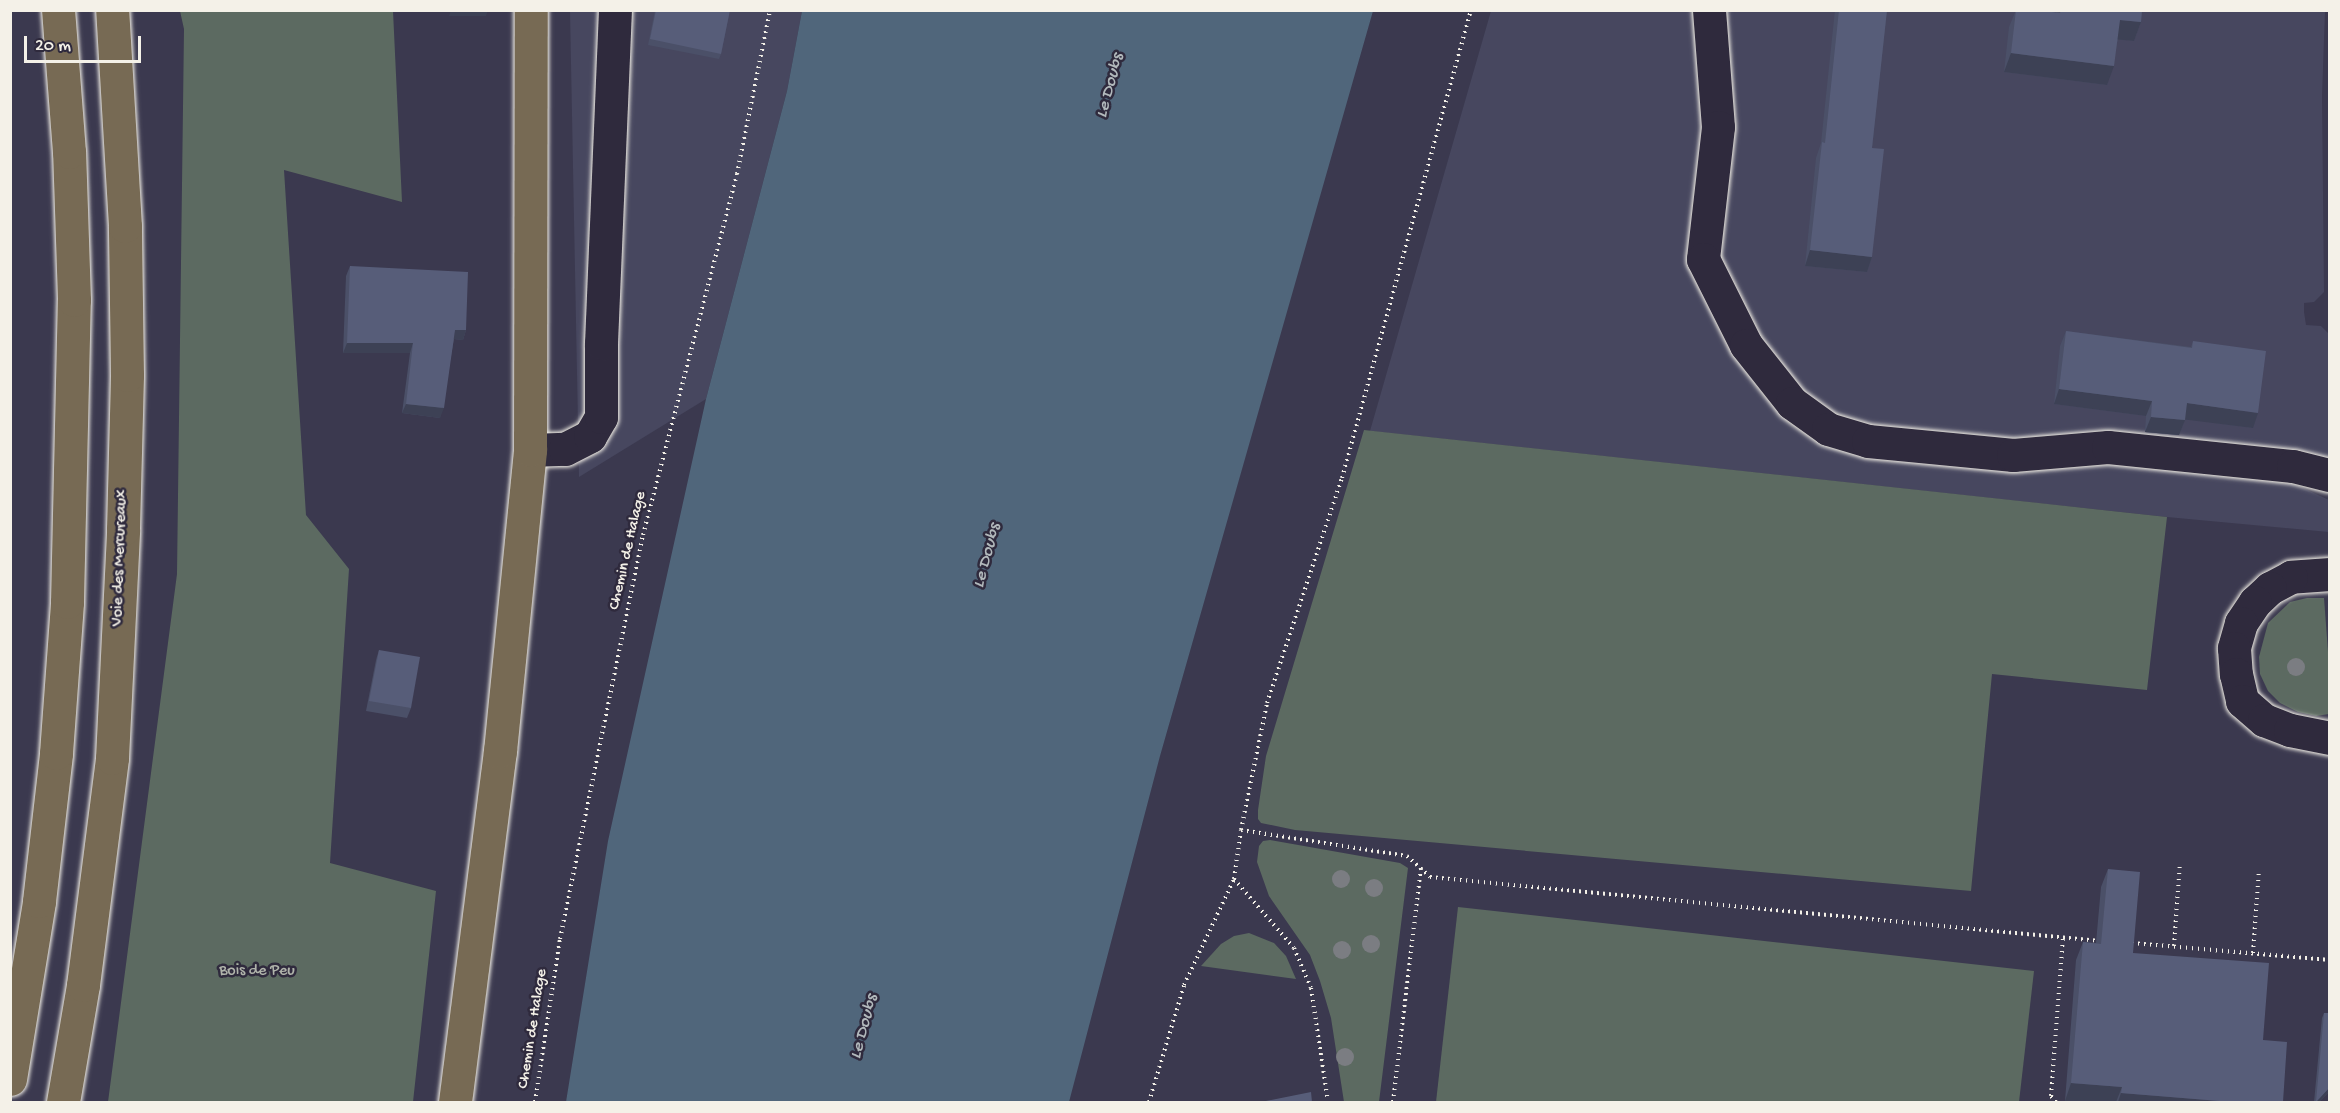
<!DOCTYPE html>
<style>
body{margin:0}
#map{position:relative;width:2340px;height:1113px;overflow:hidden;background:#3b394f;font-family:"Gochi Hand",sans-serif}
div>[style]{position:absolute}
.built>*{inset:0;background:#47475f}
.green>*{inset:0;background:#5c6a61}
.water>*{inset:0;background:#50667b}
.path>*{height:4px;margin-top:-2px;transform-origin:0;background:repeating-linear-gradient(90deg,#f4f1e8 0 1.5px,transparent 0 6px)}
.roads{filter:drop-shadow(0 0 2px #f4f1e8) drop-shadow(0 0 2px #f4f1e8)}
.minor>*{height:33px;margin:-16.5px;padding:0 16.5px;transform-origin:16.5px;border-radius:16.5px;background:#2f2a3d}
.major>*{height:33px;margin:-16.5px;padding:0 16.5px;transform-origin:16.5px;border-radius:16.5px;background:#776a54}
.highway>*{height:33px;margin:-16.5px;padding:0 16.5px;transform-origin:16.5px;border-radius:16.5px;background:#776a54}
.trees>*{width:18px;height:18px;margin:-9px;border-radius:50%;background:#7b7d82}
.wall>*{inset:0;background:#4b5068}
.shaded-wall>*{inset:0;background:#3d4155}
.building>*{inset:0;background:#575d79}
span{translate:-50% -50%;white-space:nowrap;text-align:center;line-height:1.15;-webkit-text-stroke:5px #2f2a3d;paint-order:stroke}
.street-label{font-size:16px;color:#f4f1e8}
.park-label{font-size:16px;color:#b0b4ab}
.water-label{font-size:18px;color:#b2b9bc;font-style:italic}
.frame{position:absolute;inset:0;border:12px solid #f4f1e8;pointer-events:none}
.scale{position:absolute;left:24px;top:36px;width:117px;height:27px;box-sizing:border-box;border:3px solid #f4f1e8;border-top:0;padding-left:8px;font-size:18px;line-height:21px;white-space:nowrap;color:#f4f1e8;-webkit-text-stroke:4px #2f2a3d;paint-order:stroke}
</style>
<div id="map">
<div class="built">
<i style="clip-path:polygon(570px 11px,802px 11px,787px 91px,706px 399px,579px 477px)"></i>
<i style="clip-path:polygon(1491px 11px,2325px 11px,2322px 96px,2324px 292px,2314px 302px,2304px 303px,2304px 312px,2306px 325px,2321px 326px,2329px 334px,2329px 462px,2290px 482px,2329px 500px,2329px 532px,2167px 517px,1370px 431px)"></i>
</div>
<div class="green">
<i style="clip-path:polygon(180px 11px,393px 11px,402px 202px,284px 170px,306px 515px,349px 569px,330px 863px,436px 891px,413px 1102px,108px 1102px,177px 574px,184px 29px)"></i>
<i style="clip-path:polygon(1364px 430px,2167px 517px,2147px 690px,1992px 674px,1971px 891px,1295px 830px,1261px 823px,1258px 819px,1258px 810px,1266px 756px)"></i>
<i style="clip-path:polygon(2307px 598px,2324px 598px,2329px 665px,2329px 714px,2316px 716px,2298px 712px,2280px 703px,2268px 691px,2260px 674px,2259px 657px,2268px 623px,2290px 602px)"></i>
<i style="clip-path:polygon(1270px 840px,1400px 863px,1408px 868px,1379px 1102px,1344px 1102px,1331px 1018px,1320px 981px,1310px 955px,1269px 896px,1257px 862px,1259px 846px,1263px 841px)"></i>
<i style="clip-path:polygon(1458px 907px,2034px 971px,2019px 1102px,1436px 1102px)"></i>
<i style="clip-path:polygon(1249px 933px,1274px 943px,1286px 956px,1296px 979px,1201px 966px,1221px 944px,1234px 936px)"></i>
</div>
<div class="water">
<i style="clip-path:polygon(802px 11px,1373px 11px,1160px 756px,1069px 1102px,566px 1102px,608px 841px,706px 399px,787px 91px)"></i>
</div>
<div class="path">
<i style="left:1241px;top:830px;width:168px;rotate:8.9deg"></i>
<i style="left:1407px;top:856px;width:31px;rotate:42deg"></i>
<i style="left:1430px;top:877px;width:673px;rotate:5.46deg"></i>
<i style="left:1234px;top:879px;width:91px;rotate:49deg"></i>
<i style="left:1294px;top:948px;width:43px;rotate:67deg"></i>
<i style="left:1311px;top:988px;width:115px;rotate:81.5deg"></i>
<i style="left:2132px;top:943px;width:199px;rotate:4.9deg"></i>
<i style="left:2174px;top:946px;width:84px;rotate:-85.9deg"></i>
<i style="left:2253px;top:953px;width:83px;rotate:-85.9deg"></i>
<i style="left:535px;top:1102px;width:165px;rotate:-81.3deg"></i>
<i style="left:560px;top:939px;width:412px;rotate:-78.4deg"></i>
<i style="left:643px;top:535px;width:373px;rotate:-75.4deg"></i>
<i style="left:737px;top:174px;width:167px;rotate:-78.6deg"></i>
<i style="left:1149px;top:1102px;width:122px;rotate:-73.3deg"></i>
<i style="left:1184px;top:985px;width:117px;rotate:-64.7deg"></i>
<i style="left:1234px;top:879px;width:49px;rotate:-81.9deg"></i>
<i style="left:1241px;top:830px;width:130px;rotate:-78.4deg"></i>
<i style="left:1267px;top:703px;width:237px;rotate:-71.6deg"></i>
<i style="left:1342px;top:478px;width:485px;rotate:-74.6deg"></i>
<i style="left:1393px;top:1102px;width:236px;rotate:-83.2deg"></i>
<i style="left:2056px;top:1102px;width:8px;rotate:-130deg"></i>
<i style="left:2051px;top:1096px;width:158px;rotate:-85.7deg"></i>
</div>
<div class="roads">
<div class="minor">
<i style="left:1709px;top:10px;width:117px;rotate:85.6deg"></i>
<i style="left:1718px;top:127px;width:133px;rotate:96.5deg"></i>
<i style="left:1703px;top:259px;width:96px;rotate:63.4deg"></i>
<i style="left:1746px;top:345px;width:74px;rotate:51.6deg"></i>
<i style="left:1792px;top:403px;width:44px;rotate:35.8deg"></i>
<i style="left:1828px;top:429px;width:42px;rotate:16.7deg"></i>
<i style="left:1868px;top:441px;width:146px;rotate:5.5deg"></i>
<i style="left:2013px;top:455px;width:95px;rotate:-4.8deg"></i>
<i style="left:2108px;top:447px;width:186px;rotate:5.9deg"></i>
<i style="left:2293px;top:466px;width:38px;rotate:14deg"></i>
<i style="left:530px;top:450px;width:35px;rotate:-2deg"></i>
<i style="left:565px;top:449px;width:28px;rotate:-27deg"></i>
<i style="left:590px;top:436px;width:22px;rotate:-60deg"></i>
<i style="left:601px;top:417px;width:74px;rotate:-90deg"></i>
<i style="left:601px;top:343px;width:333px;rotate:-87.6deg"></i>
<i style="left:2330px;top:574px;width:39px;rotate:176deg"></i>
<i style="left:2291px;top:577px;width:24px;rotate:152deg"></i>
<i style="left:2270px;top:588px;width:21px;rotate:137deg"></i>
<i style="left:2255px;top:602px;width:25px;rotate:124deg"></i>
<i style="left:2241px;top:623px;width:26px;rotate:106deg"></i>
<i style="left:2234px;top:648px;width:26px;rotate:86deg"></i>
<i style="left:2236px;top:674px;width:28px;rotate:77deg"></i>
<i style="left:2242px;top:701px;width:29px;rotate:41deg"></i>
<i style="left:2264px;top:720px;width:28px;rotate:21deg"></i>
<i style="left:2290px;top:730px;width:41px;rotate:11.3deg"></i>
</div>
<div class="major">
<i style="left:455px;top:1102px;width:354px;rotate:-82.7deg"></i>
<i style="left:500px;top:751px;width:302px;rotate:-84.3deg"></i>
<i style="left:530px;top:450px;width:440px;rotate:-89.9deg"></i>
</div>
<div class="highway">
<i style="left:10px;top:1079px;width:180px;rotate:-80.7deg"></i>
<i style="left:39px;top:901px;width:149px;rotate:-83.4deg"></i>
<i style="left:56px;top:753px;width:151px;rotate:-85.8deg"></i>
<i style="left:67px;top:602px;width:302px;rotate:-88.7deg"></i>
<i style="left:74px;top:300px;width:148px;rotate:-91.9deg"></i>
<i style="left:69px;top:152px;width:142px;rotate:-94.4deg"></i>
<i style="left:63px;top:1102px;width:119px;rotate:-80.3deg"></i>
<i style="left:83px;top:985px;width:229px;rotate:-82.7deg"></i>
<i style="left:112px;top:758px;width:229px;rotate:-87.2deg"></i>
<i style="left:123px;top:529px;width:154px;rotate:-88.5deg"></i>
<i style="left:127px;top:375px;width:149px;rotate:-90.8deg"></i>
<i style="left:125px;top:226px;width:216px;rotate:-93.4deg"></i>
</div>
</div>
<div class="trees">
<i style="left:2296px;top:667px"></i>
<i style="left:1341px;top:879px"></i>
<i style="left:1374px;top:888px"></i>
<i style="left:1371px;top:944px"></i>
<i style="left:1342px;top:950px"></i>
<i style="left:1345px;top:1057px"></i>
</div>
<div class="wall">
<i style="clip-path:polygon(655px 10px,730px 10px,721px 54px,719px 59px,648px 45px)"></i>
<i style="clip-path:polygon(1835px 10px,1887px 10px,1872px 148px,1872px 257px,1867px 272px,1805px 266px,1816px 158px,1821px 143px)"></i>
<i style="clip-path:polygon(2016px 10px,2036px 10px,2056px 13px,2056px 10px,2142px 10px,2141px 22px,2134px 41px,2118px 39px,2107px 85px,2004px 72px,2009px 27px)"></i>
<i style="clip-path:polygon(350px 266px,466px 330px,463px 340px,454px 339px,440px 418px,402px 413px,410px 353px,343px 353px,346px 276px)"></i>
<i style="clip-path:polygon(2066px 331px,2191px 347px,2193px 341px,2253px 428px,2185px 419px,2179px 435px,2145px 432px,2146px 416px,2054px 404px,2060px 346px)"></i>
<i style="clip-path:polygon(379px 650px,411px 708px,407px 718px,366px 711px,376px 660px)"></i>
<i style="clip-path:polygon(2108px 869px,2133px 953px,2263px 1040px,2283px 1102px,2085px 1102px,2065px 1101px,2076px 960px,2083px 942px,2096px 943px,2101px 887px)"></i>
<i style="clip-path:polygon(2324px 1013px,2330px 1013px,2330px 1091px,2319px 1102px,2314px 1102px,2322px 1018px)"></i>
</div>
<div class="shaded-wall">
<i style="clip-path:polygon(451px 10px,488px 10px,486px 16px,449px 16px)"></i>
<i style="clip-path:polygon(2120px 20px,2141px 22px,2134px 41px,2113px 39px)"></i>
<i style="clip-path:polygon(2011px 53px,2114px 66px,2107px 85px,2004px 72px)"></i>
<i style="clip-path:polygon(1810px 250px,1872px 257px,1867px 272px,1805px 266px)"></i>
<i style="clip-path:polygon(455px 330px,466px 330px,463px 340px,452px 339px)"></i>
<i style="clip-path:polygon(347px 343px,413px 343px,410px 353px,343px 353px)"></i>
<i style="clip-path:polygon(2059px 389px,2152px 401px,2146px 416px,2054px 404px)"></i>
<i style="clip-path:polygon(2187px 403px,2258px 413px,2253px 428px,2181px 419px)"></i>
<i style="clip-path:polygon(406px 404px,444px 408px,440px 418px,402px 413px)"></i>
<i style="clip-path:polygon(2151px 417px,2185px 420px,2179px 435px,2145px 432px)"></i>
<i style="clip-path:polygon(2071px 1083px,2122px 1087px,2116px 1102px,2085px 1102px,2065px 1101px)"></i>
<i style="clip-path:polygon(2330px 1087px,2330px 1091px,2319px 1102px,2316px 1102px)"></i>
<i style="clip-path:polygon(2121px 1093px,2232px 1102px,2118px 1102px)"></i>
</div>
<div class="building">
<i style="clip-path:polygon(656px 10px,730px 10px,721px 54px,650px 39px)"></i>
<i style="clip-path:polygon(1839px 10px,1887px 10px,1872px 148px,1884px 149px,1872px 257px,1810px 250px,1822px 142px,1825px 143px)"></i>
<i style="clip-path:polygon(2016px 10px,2036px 10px,2060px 13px,2061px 10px,2142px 10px,2141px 22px,2120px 20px,2114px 66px,2011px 53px)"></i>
<i style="clip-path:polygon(350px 266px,468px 272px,466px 330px,455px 330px,444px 408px,406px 404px,413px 343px,347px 343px)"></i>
<i style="clip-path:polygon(2066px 331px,2192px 348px,2193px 341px,2266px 351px,2258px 413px,2187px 403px,2185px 420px,2151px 417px,2152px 401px,2059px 389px)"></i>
<i style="clip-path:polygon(379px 650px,420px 657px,411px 708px,369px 701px)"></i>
<i style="clip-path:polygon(2108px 869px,2140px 872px,2133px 953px,2269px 963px,2263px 1040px,2287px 1042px,2283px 1102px,2232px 1102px,2121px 1093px,2122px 1087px,2071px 1083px,2083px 942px,2101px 944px)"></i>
<i style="clip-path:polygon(2324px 1013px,2330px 1013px,2330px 1087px,2316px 1102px)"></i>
<i style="clip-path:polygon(1311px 1092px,1312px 1102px,1261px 1102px)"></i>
</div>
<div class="street-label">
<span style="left:629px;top:551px;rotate:-77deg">Chemin de Halage</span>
<span style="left:121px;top:558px;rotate:-88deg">Voie des Mercureaux</span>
<span style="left:534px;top:1029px;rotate:-81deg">Chemin de Halage</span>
</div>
<div class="park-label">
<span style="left:257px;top:972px">Bois de Peu</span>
</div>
<div class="water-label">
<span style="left:1111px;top:86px;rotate:-75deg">Le Doubs</span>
<span style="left:988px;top:556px;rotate:-75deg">Le Doubs</span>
<span style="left:865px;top:1027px;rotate:-75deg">Le Doubs</span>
</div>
<div class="frame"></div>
<div class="scale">20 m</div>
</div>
